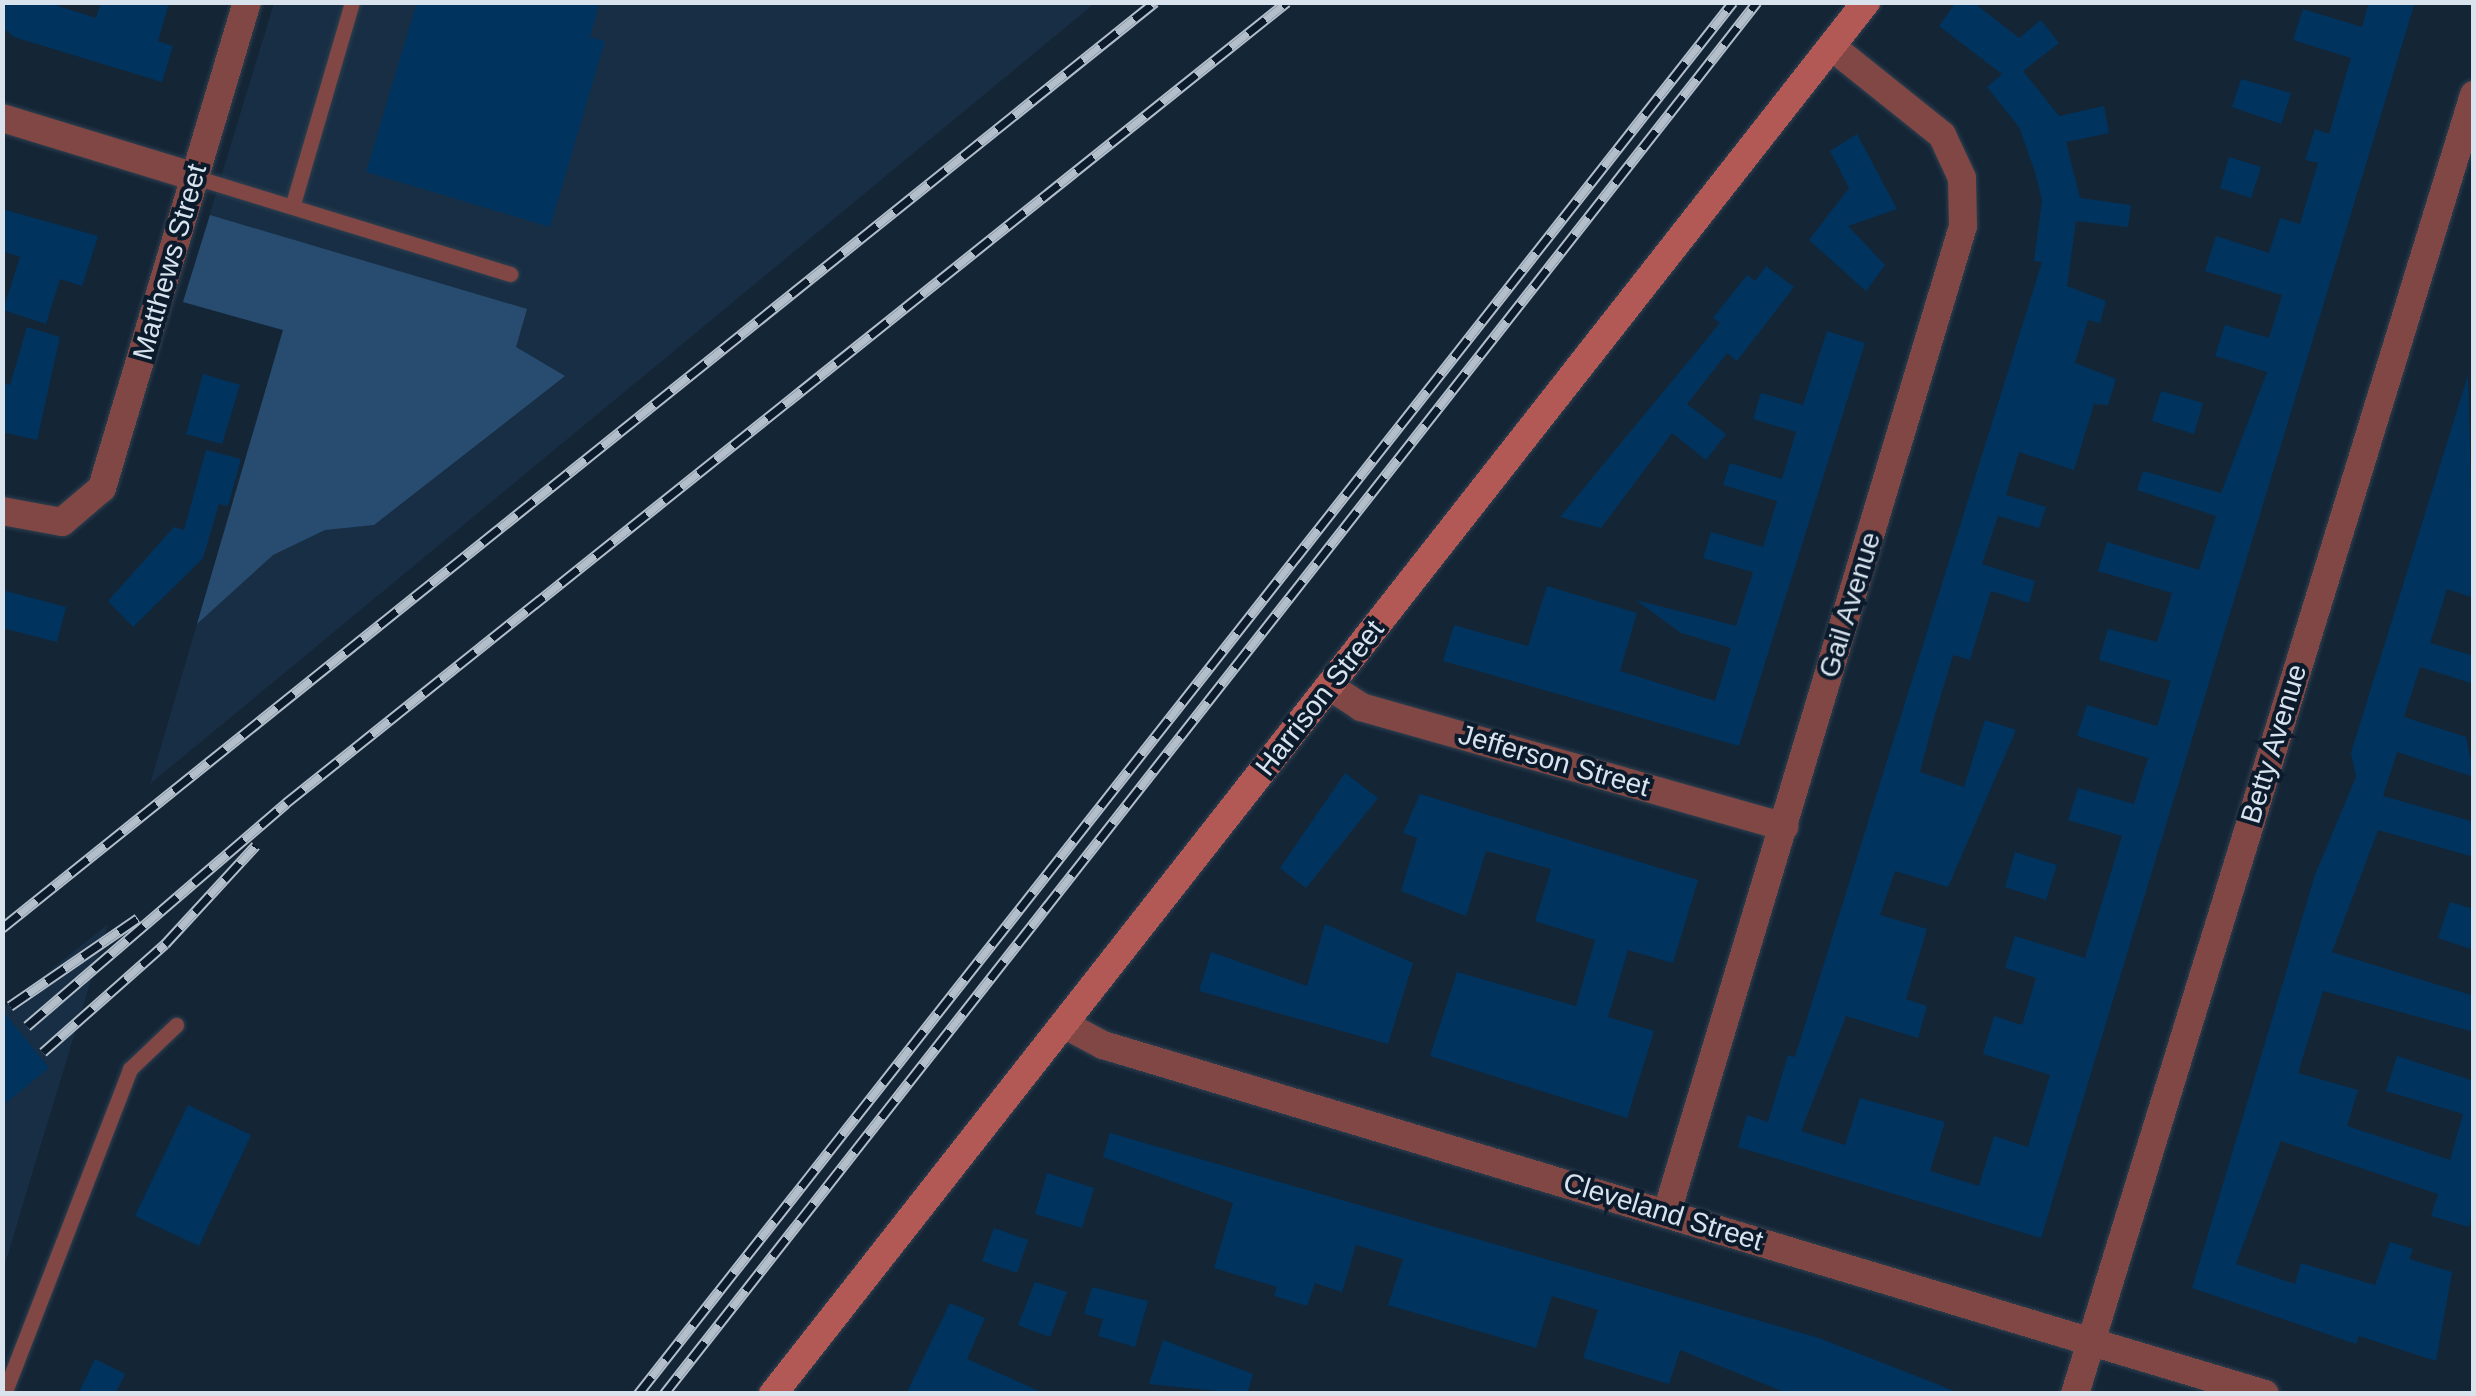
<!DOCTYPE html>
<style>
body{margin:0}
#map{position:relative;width:2476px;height:1396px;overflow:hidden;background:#142536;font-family:Arial,sans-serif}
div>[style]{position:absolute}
.built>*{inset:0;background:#182e44}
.green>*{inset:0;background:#274c70}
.building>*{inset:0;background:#00345e}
.roads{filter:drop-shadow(0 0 2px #2f4050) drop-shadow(0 0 2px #2f4050)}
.service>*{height:15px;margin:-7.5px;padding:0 7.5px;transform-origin:7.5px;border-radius:7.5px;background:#804744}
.minor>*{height:28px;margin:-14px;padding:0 14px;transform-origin:14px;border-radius:14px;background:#804744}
.secondary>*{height:28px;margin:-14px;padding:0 14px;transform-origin:14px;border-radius:14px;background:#b35955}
.rail>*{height:11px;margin-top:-5.5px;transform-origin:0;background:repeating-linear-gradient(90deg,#0b1b2c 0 22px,#b2beca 0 44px);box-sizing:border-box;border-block:2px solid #b2beca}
span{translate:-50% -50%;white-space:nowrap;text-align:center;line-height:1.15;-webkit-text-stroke:8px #0b1b2c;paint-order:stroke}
.street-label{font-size:28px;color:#d8e3ee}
.frame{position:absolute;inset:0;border:5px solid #d8e3ee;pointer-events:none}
</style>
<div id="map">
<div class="built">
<i style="clip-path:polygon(274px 3px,1095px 3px,150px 784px,283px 330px,183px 302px)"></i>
<i style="clip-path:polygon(108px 924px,32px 1174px,3px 1271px,3px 1008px)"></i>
</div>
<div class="green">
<i style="clip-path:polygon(210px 215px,527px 309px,516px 347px,565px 376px,374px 525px,325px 530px,273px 555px,197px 624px,283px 330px,183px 302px)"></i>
</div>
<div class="building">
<i style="clip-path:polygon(2px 2px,46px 2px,96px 18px,101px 2px,169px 2px,158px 41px,173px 46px,162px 82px,14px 37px,2px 27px)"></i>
<i style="clip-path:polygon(417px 2px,600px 2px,590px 37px,605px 41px,550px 227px,366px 172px)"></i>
<i style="clip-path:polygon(1956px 2px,1973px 2px,2019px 38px,2041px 20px,2059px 43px,2023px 71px,2059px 116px,2104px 106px,2109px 133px,2066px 142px,2080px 198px,2131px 205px,2128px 227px,2076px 221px,2067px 286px,2106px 301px,2100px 323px,2088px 320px,2075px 363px,2116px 379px,2108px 405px,2094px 404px,2074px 470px,2019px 452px,2006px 495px,2046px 507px,2039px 528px,1998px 516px,1982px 564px,2035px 581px,2029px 603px,1991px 591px,1970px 660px,1953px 655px,1934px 718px,1920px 772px,1964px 787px,1985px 720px,2016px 730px,1948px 887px,1895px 871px,1880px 915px,1927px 929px,1906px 999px,1927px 1006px,1918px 1038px,1846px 1016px,1801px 1131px,1845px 1145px,1860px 1098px,1945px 1122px,1930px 1171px,1979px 1186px,1994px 1136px,2028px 1147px,2050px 1075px,1983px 1054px,1994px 1016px,2022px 1025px,2036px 978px,2005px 968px,2015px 936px,2085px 958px,2122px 836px,2068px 820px,2078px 788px,2134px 804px,2148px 758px,2077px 736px,2087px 705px,2157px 726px,2171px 681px,2099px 660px,2108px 629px,2157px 642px,2172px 593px,2098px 571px,2107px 542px,2199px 570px,2216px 516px,2137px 490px,2143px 471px,2221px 493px,2267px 372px,2215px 356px,2225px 325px,2269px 338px,2282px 295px,2205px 271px,2216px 236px,2269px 253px,2280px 218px,2300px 224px,2318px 163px,2305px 160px,2315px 129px,2329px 134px,2351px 58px,2293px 40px,2303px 9px,2362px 27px,2369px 2px,2415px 2px,2041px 1238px,1738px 1147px,1747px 1115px,1768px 1122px,1788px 1055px,1795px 1057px,2042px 262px,2034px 261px,2042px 200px,2035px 172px,2019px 127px,1987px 87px,2002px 74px,1939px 26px)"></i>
<i style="clip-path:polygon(2241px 79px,2291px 93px,2281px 124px,2232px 107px)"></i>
<i style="clip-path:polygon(1857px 134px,1897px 209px,1848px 226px,1885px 265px,1866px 291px,1809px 240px,1849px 188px,1830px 151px)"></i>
<i style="clip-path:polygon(2229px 157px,2261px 167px,2251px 198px,2220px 188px)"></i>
<i style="clip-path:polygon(2px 209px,98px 236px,82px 286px,60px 279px,46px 324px,3px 310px,20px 257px,2px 251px)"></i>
<i style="clip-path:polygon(1766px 266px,1794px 287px,1737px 361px,1727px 353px,1687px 404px,1726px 434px,1706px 460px,1672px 433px,1601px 528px,1560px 517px,1720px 323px,1713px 318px,1747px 275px,1755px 281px)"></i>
<i style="clip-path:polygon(27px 327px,60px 337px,37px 440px,2px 432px,2px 383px,10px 385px)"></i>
<i style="clip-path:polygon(1827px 331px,1865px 343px,1739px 746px,1443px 661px,1454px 625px,1528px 646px,1547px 586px,1637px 613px,1620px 671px,1715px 701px,1731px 648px,1681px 633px,1636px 600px,1736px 626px,1753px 572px,1703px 558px,1711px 532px,1763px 547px,1777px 501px,1723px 485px,1730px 463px,1782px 479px,1796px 432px,1753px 419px,1761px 393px,1803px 405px)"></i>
<i style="clip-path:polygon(203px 374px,240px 385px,222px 444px,186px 434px)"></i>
<i style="clip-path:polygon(2468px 375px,2474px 598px,2447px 589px,2430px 643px,2474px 656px,2474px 684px,2420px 667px,2404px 717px,2466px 737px,2474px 777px,2397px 752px,2383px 796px,2474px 822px,2474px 857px,2378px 830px,2332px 952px,2474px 996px,2474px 1032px,2323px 991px,2298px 1073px,2358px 1090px,2347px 1126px,2450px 1160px,2463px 1114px,2386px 1091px,2397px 1056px,2474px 1081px,2474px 1210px,2469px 1227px,2431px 1216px,2438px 1194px,2281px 1141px,2236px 1264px,2295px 1284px,2301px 1263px,2375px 1285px,2390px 1242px,2413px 1249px,2409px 1259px,2452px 1272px,2436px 1361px,2359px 1336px,2356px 1344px,2192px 1288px,2315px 875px,2356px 777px,2351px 753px)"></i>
<i style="clip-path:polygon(2161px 391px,2203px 403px,2194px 434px,2152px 421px)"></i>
<i style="clip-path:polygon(206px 450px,241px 459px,228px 506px,219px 504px,203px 558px,133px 627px,108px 601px,174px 527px,184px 530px)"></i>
<i style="clip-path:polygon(2px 590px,66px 607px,57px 642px,2px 628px)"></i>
<i style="clip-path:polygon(1345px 773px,1378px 798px,1306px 888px,1280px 868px)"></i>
<i style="clip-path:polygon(1420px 794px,1698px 880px,1673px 963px,1628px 950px,1608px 1017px,1654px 1031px,1627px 1118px,1430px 1056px,1457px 972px,1576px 1006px,1595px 940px,1535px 921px,1551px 869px,1486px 851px,1466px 916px,1401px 891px,1417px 838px,1403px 833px)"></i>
<i style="clip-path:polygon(2015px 852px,2057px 865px,2046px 900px,2005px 887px)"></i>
<i style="clip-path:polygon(2450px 902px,2474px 909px,2474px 950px,2438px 938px)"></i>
<i style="clip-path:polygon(1325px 924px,1413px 963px,1388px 1044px,1199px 991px,1211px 952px,1307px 986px)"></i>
<i style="clip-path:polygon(2px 1010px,49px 1068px,2px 1106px)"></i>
<i style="clip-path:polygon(188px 1105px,251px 1135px,199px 1246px,135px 1216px)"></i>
<i style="clip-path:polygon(1110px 1133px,1819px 1338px,1962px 1394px,1789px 1394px,1680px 1350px,1669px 1384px,1583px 1358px,1598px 1310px,1552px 1296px,1536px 1348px,1388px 1305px,1403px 1259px,1356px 1245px,1342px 1292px,1315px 1283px,1307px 1306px,1274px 1296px,1277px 1287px,1214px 1268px,1233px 1203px,1103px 1157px)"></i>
<i style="clip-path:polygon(1047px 1173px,1094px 1188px,1082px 1228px,1035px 1214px)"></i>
<i style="clip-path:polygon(994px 1228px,1028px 1240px,1017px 1273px,982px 1261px)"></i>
<i style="clip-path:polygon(1035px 1282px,1067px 1292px,1050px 1337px,1018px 1325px)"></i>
<i style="clip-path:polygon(1092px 1287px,1148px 1301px,1135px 1347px,1098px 1336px,1103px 1319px,1084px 1314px)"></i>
<i style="clip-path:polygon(950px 1303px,985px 1318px,967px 1359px,1046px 1394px,906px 1394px)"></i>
<i style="clip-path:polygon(1163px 1340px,1253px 1374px,1247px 1394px,1149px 1384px)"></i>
<i style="clip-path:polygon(95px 1359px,125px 1374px,115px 1394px,78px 1394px)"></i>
</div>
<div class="roads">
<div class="service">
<i style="left:195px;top:177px;width:330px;rotate:17.1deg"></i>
<i style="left:293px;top:204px;width:210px;rotate:-73.7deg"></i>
<i style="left:4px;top:1394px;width:349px;rotate:-68.8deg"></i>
<i style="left:130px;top:1069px;width:64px;rotate:-43.7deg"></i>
</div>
<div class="minor">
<i style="left:2px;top:118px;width:202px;rotate:17deg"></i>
<i style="left:2px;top:511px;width:61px;rotate:10.4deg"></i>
<i style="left:62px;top:522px;width:52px;rotate:-40.4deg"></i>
<i style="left:102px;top:488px;width:507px;rotate:-73.39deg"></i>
<i style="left:1329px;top:686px;width:38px;rotate:33deg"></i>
<i style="left:1361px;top:707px;width:440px;rotate:15.8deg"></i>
<i style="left:1065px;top:1025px;width:43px;rotate:27.8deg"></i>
<i style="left:1103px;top:1045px;width:1213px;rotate:16.72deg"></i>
<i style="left:1667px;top:1212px;width:1029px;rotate:-73.29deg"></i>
<i style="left:1963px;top:226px;width:48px;rotate:-91.2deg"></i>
<i style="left:1962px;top:178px;width:47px;rotate:-114.9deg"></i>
<i style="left:1942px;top:135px;width:142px;rotate:-141.3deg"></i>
<i style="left:2075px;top:1394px;width:1359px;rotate:-72.93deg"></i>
</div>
<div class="secondary">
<i style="left:773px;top:1394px;width:1770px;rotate:-51.86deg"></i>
</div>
</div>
<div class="rail">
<i style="left:2px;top:928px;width:1479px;rotate:-38.77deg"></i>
<i style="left:10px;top:1006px;width:155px;rotate:-34.5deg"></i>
<i style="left:27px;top:1026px;width:342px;rotate:-40.7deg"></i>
<i style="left:286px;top:803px;width:1282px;rotate:-38.67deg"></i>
<i style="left:43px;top:1052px;width:163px;rotate:-41.5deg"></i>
<i style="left:165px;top:944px;width:134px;rotate:-47.4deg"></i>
<i style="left:638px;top:1394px;width:1771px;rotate:-51.81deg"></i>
<i style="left:664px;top:1394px;width:1770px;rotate:-51.86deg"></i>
</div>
<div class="street-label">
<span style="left:170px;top:262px;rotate:-74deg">Matthews Street</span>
<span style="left:1850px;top:605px;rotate:-73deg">Gail Avenue</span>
<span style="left:1320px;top:698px;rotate:-52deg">Harrison Street</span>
<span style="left:2274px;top:744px;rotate:-73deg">Betty Avenue</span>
<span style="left:1554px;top:761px;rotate:16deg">Jefferson Street</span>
<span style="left:1663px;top:1212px;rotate:17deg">Cleveland Street</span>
</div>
<div class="frame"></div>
</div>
